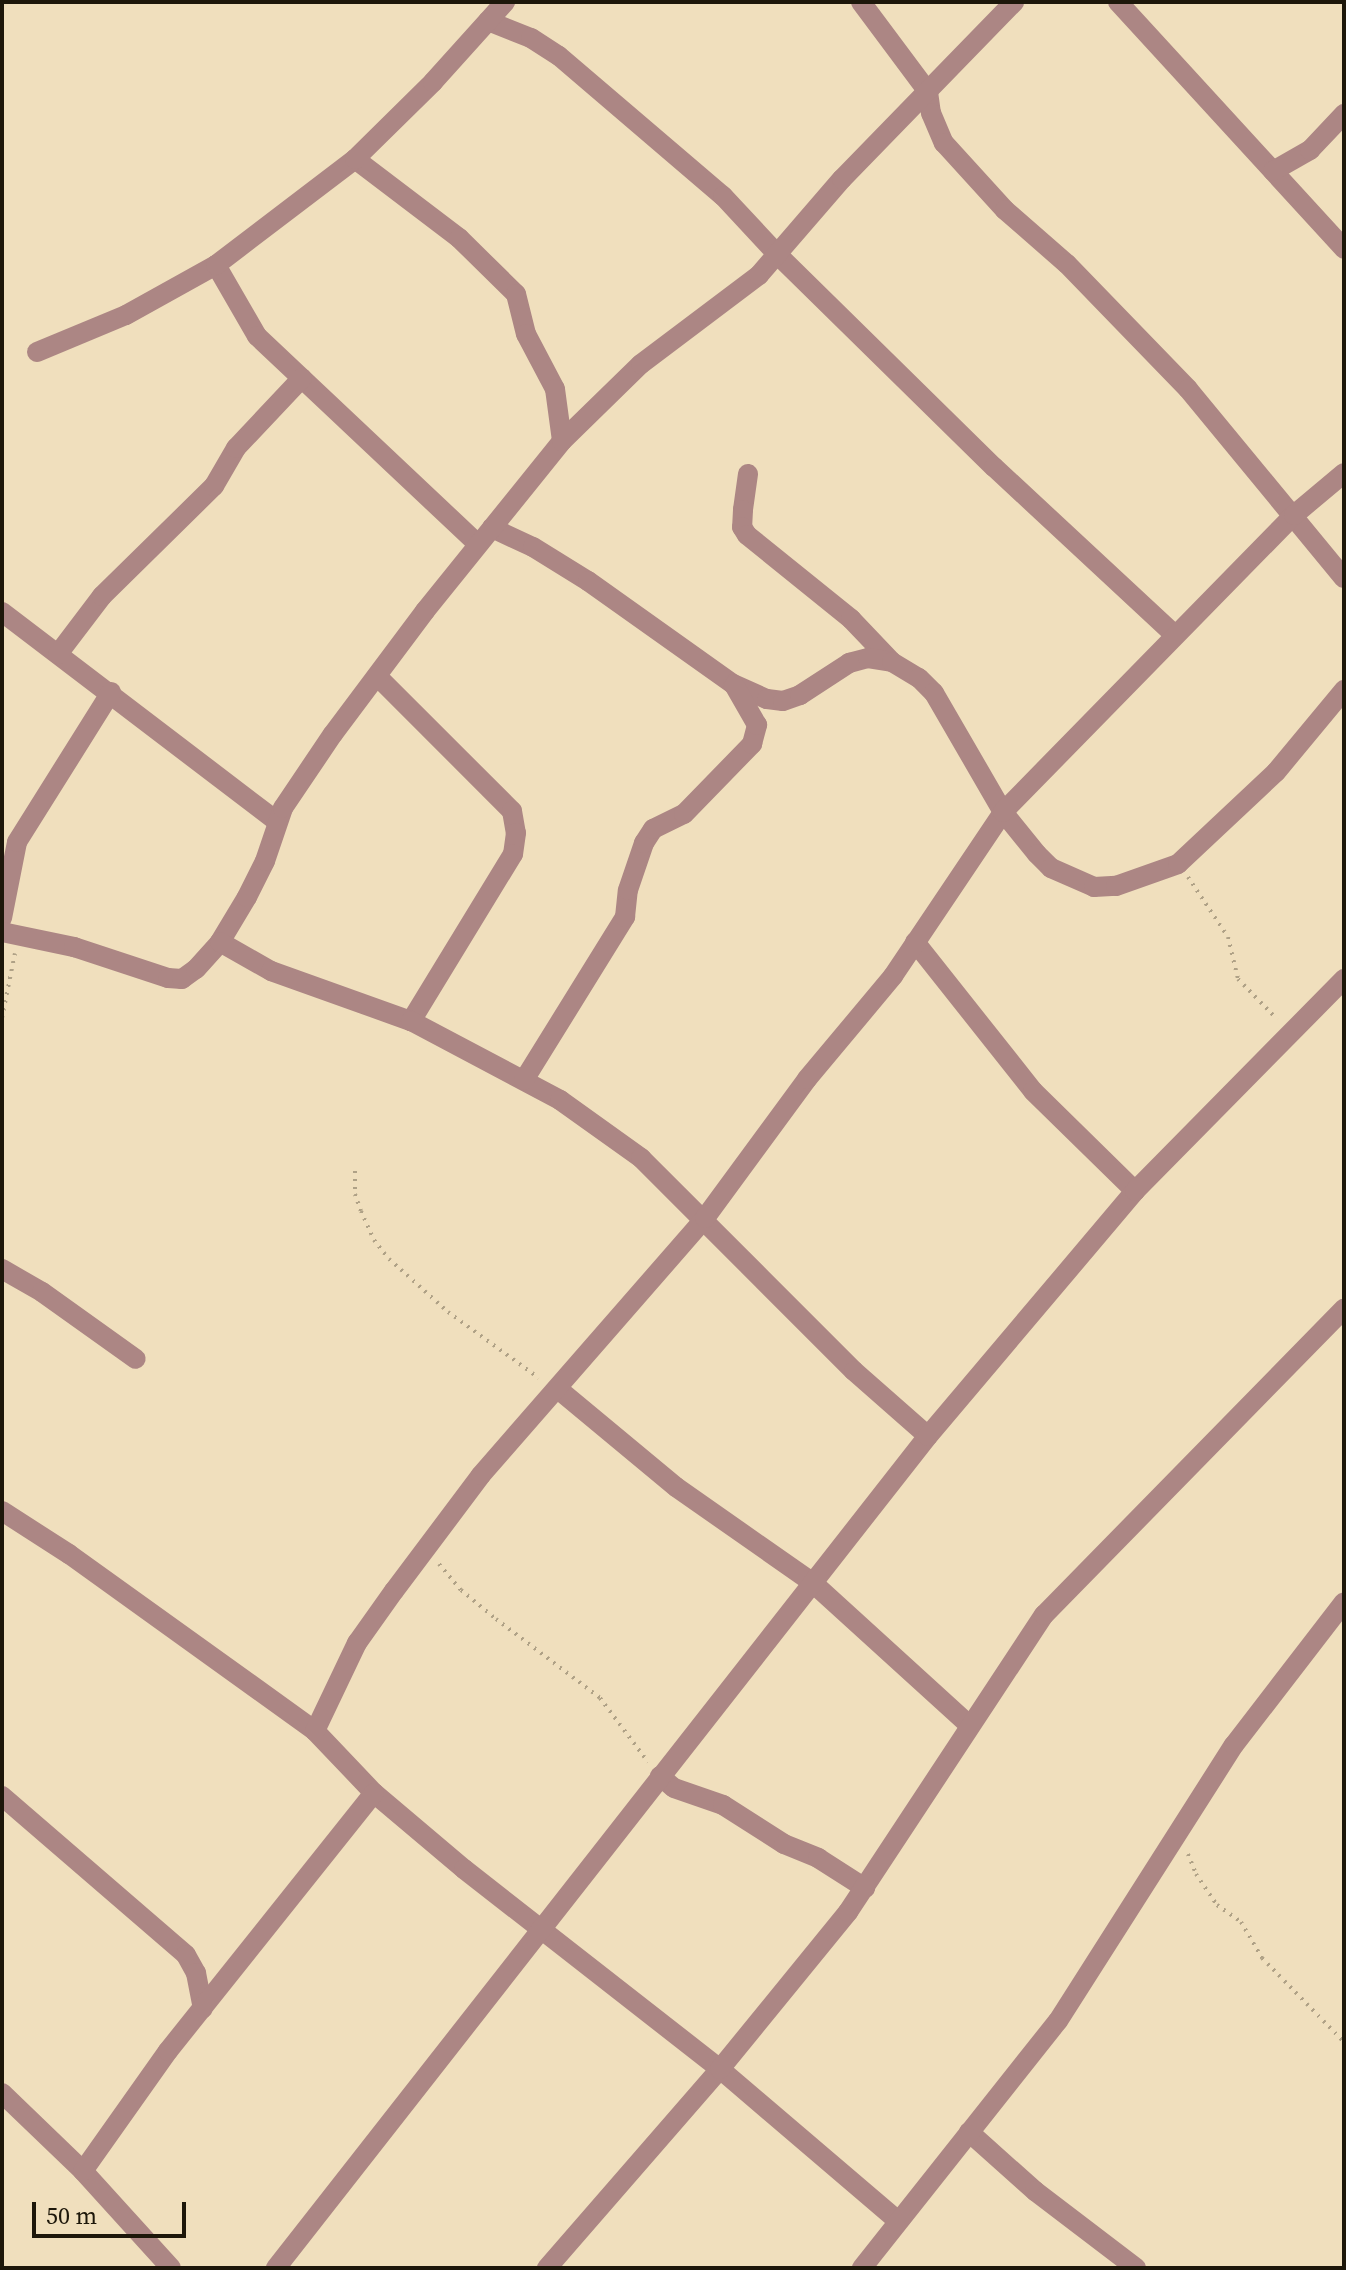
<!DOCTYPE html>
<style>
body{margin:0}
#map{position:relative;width:1346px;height:2270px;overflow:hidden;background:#f0dfbd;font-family:"Source Serif 4",serif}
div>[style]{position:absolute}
.path>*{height:4px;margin-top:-2px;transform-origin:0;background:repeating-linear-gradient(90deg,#afa186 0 2px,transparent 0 8px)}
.minor>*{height:20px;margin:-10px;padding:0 10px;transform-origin:10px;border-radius:10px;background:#ac8684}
span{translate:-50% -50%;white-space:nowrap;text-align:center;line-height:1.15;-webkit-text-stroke:6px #f0dfbd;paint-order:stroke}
.frame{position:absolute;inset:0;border:4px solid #1d170a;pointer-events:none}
.scale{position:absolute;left:32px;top:2202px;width:154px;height:36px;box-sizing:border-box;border:4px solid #1d170a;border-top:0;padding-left:10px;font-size:24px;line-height:28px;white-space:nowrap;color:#1d170a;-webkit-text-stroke:6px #f0dfbd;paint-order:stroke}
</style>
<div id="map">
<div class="path">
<i style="left:1188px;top:877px;width:72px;rotate:56.3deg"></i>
<i style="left:1228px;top:937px;width:43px;rotate:76.6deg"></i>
<i style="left:1238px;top:979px;width:56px;rotate:45.7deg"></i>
<i style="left:2px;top:1018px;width:66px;rotate:-78.7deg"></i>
<i style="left:355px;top:1171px;width:23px;rotate:90deg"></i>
<i style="left:355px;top:1194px;width:18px;rotate:71deg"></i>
<i style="left:361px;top:1211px;width:32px;rotate:66deg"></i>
<i style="left:374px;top:1240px;width:24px;rotate:52deg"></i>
<i style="left:389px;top:1259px;width:79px;rotate:41.9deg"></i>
<i style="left:448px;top:1312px;width:112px;rotate:36deg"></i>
<i style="left:439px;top:1564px;width:34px;rotate:50deg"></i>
<i style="left:461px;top:1590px;width:45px;rotate:39.6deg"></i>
<i style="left:496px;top:1619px;width:131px;rotate:37.2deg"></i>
<i style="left:600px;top:1698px;width:80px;rotate:53.1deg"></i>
<i style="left:1188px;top:1854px;width:22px;rotate:68deg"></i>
<i style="left:1196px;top:1874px;width:37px;rotate:56deg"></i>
<i style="left:1217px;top:1905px;width:29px;rotate:35deg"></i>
<i style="left:1241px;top:1922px;width:42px;rotate:59.7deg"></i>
<i style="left:1262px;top:1958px;width:117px;rotate:45.7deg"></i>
</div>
<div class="minor">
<i style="left:861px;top:2px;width:112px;rotate:53.3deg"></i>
<i style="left:928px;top:92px;width:21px;rotate:82deg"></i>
<i style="left:931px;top:113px;width:33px;rotate:67deg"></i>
<i style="left:944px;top:143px;width:91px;rotate:47.7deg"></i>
<i style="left:1005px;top:210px;width:82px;rotate:41.1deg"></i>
<i style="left:1067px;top:264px;width:174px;rotate:45.9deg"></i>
<i style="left:1188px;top:389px;width:245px;rotate:50.5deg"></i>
<i style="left:1118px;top:2px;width:335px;rotate:47.5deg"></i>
<i style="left:488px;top:21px;width:46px;rotate:21.6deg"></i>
<i style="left:531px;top:38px;width:33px;rotate:33deg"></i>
<i style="left:559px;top:56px;width:216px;rotate:40.5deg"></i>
<i style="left:723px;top:196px;width:81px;rotate:47deg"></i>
<i style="left:778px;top:255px;width:303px;rotate:44.5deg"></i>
<i style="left:994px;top:467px;width:247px;rotate:42.9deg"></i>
<i style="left:355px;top:159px;width:131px;rotate:37.2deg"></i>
<i style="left:459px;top:238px;width:80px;rotate:44.5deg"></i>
<i style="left:516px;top:294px;width:41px;rotate:76deg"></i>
<i style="left:526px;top:334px;width:62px;rotate:62.2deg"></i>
<i style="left:555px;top:389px;width:52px;rotate:82.3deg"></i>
<i style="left:1273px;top:171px;width:43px;rotate:-29.6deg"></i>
<i style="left:1310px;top:150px;width:50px;rotate:-46.6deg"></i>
<i style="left:216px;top:265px;width:82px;rotate:60deg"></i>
<i style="left:257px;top:336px;width:303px;rotate:43.3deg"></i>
<i style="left:37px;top:352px;width:96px;rotate:-22.6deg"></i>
<i style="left:126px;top:315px;width:103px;rotate:-29.1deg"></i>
<i style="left:216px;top:265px;width:175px;rotate:-37.3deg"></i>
<i style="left:355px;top:159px;width:110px;rotate:-44.6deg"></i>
<i style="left:433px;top:82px;width:108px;rotate:-48deg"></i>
<i style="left:748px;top:474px;width:36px;rotate:98deg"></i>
<i style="left:743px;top:510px;width:17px;rotate:93deg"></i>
<i style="left:742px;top:527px;width:9px;rotate:58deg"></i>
<i style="left:747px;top:535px;width:134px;rotate:38.9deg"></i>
<i style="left:851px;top:619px;width:59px;rotate:46.4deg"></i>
<i style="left:492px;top:528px;width:45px;rotate:24.9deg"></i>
<i style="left:533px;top:547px;width:65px;rotate:31.7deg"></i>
<i style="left:588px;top:581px;width:178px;rotate:35.4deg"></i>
<i style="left:733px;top:684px;width:37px;rotate:24deg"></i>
<i style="left:767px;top:699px;width:16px;rotate:7deg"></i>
<i style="left:783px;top:701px;width:18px;rotate:-19deg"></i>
<i style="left:800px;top:695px;width:59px;rotate:-33.1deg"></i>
<i style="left:849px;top:663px;width:20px;rotate:-15deg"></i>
<i style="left:868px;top:658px;width:24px;rotate:9deg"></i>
<i style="left:892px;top:662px;width:31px;rotate:31deg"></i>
<i style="left:919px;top:678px;width:21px;rotate:45deg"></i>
<i style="left:934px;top:693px;width:138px;rotate:59.9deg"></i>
<i style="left:1003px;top:812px;width:54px;rotate:51deg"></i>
<i style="left:1037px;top:854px;width:20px;rotate:45deg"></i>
<i style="left:1051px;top:868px;width:47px;rotate:23.8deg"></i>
<i style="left:1094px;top:887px;width:22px;rotate:-3deg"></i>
<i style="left:1116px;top:886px;width:66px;rotate:-19.5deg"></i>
<i style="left:1178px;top:864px;width:134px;rotate:-43.2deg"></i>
<i style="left:1276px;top:772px;width:107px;rotate:-50.3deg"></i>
<i style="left:2px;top:612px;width:345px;rotate:37.3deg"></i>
<i style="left:58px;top:654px;width:73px;rotate:-52.8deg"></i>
<i style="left:102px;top:596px;width:157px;rotate:-44.5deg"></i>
<i style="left:214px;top:486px;width:44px;rotate:-59.9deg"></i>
<i style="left:236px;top:448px;width:96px;rotate:-46.7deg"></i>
<i style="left:377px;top:676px;width:191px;rotate:45deg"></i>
<i style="left:512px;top:811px;width:22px;rotate:80deg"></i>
<i style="left:516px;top:833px;width:21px;rotate:98deg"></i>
<i style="left:513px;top:854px;width:196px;rotate:121.4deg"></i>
<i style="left:2px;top:918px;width:77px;rotate:-78.8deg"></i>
<i style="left:17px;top:842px;width:177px;rotate:-57.9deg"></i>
<i style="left:2px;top:932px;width:74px;rotate:11.8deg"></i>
<i style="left:74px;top:947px;width:99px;rotate:18.3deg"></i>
<i style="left:168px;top:978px;width:14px;rotate:4deg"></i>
<i style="left:182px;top:979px;width:17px;rotate:-36deg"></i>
<i style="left:196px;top:969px;width:36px;rotate:-48deg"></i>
<i style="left:220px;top:942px;width:52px;rotate:-59deg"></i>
<i style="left:247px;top:897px;width:40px;rotate:-63.4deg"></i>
<i style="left:265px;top:861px;width:56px;rotate:-71.2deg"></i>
<i style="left:283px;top:808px;width:89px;rotate:-56deg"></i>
<i style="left:333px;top:734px;width:154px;rotate:-53.2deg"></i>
<i style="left:425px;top:611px;width:218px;rotate:-51.1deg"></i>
<i style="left:562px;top:441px;width:110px;rotate:-44.3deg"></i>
<i style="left:641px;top:364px;width:148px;rotate:-37deg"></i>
<i style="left:759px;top:275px;width:127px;rotate:-49.2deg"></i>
<i style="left:842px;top:179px;width:247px;rotate:-45.8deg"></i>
<i style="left:220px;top:942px;width:59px;rotate:29.6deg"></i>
<i style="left:271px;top:971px;width:149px;rotate:19.7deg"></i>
<i style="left:411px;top:1021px;width:169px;rotate:27.9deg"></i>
<i style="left:560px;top:1100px;width:100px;rotate:35.6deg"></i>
<i style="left:641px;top:1158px;width:301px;rotate:45deg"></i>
<i style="left:854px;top:1371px;width:98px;rotate:41.3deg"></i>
<i style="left:915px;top:942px;width:190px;rotate:51.6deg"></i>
<i style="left:1033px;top:1091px;width:143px;rotate:44.4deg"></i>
<i style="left:524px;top:1080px;width:192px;rotate:-58.2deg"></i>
<i style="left:625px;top:917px;width:27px;rotate:-84deg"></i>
<i style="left:628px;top:890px;width:50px;rotate:-71.2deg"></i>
<i style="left:644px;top:843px;width:17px;rotate:-57deg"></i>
<i style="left:653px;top:829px;width:34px;rotate:-26deg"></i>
<i style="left:684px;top:814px;width:98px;rotate:-45.8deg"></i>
<i style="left:752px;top:744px;width:20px;rotate:-75deg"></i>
<i style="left:757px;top:725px;width:46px;rotate:-119.9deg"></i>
<i style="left:2px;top:1269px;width:46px;rotate:29.9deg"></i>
<i style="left:42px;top:1292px;width:115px;rotate:35.5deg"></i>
<i style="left:558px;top:1389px;width:153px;rotate:39.7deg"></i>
<i style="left:676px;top:1487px;width:167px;rotate:35deg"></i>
<i style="left:813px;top:1583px;width:212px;rotate:42.3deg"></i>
<i style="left:2px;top:1511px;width:80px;rotate:32.7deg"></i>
<i style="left:69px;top:1554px;width:303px;rotate:35.7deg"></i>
<i style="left:315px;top:1731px;width:86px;rotate:46.4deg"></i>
<i style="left:374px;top:1793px;width:118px;rotate:40.2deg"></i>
<i style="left:464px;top:1869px;width:325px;rotate:38deg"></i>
<i style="left:720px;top:2069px;width:234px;rotate:40.5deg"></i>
<i style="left:315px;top:1731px;width:98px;rotate:-64.5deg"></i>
<i style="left:357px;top:1643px;width:64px;rotate:-54.6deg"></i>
<i style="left:394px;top:1591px;width:145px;rotate:-53.1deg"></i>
<i style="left:481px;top:1475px;width:341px;rotate:-48.9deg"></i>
<i style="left:705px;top:1218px;width:172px;rotate:-53.7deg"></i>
<i style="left:807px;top:1079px;width:134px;rotate:-50.1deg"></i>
<i style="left:893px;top:976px;width:197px;rotate:-56.1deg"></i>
<i style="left:1003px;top:812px;width:416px;rotate:-45.6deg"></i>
<i style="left:1294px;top:515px;width:65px;rotate:-40deg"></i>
<i style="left:660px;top:1776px;width:18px;rotate:41deg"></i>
<i style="left:674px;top:1788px;width:52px;rotate:19.1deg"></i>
<i style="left:723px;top:1805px;width:72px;rotate:32.6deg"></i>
<i style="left:784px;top:1844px;width:37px;rotate:22deg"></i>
<i style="left:818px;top:1858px;width:56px;rotate:32.6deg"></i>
<i style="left:2px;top:1796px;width:243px;rotate:40.8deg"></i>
<i style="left:186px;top:1955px;width:21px;rotate:61deg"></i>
<i style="left:196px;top:1973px;width:36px;rotate:79deg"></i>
<i style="left:2px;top:2093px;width:112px;rotate:43.9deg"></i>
<i style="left:83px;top:2171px;width:131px;rotate:47.8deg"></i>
<i style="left:969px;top:2132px;width:89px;rotate:41.8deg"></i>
<i style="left:1035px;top:2191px;width:127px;rotate:37.3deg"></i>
<i style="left:83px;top:2171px;width:147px;rotate:-54.7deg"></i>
<i style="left:168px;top:2051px;width:330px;rotate:-51.4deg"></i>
<i style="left:276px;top:2268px;width:1057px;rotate:-51.92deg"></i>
<i style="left:928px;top:1436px;width:321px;rotate:-49.8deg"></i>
<i style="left:1135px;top:1191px;width:298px;rotate:-45.4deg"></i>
<i style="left:547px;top:2268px;width:264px;rotate:-49deg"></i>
<i style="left:720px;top:2069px;width:203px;rotate:-50.8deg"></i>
<i style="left:848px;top:1912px;width:356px;rotate:-56.6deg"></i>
<i style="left:1044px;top:1615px;width:429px;rotate:-45.6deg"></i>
<i style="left:862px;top:2268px;width:315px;rotate:-51.6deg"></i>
<i style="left:1058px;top:2021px;width:327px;rotate:-57.5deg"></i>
<i style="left:1234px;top:1745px;width:180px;rotate:-52.4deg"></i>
</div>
<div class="frame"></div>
<div class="scale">50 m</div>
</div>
